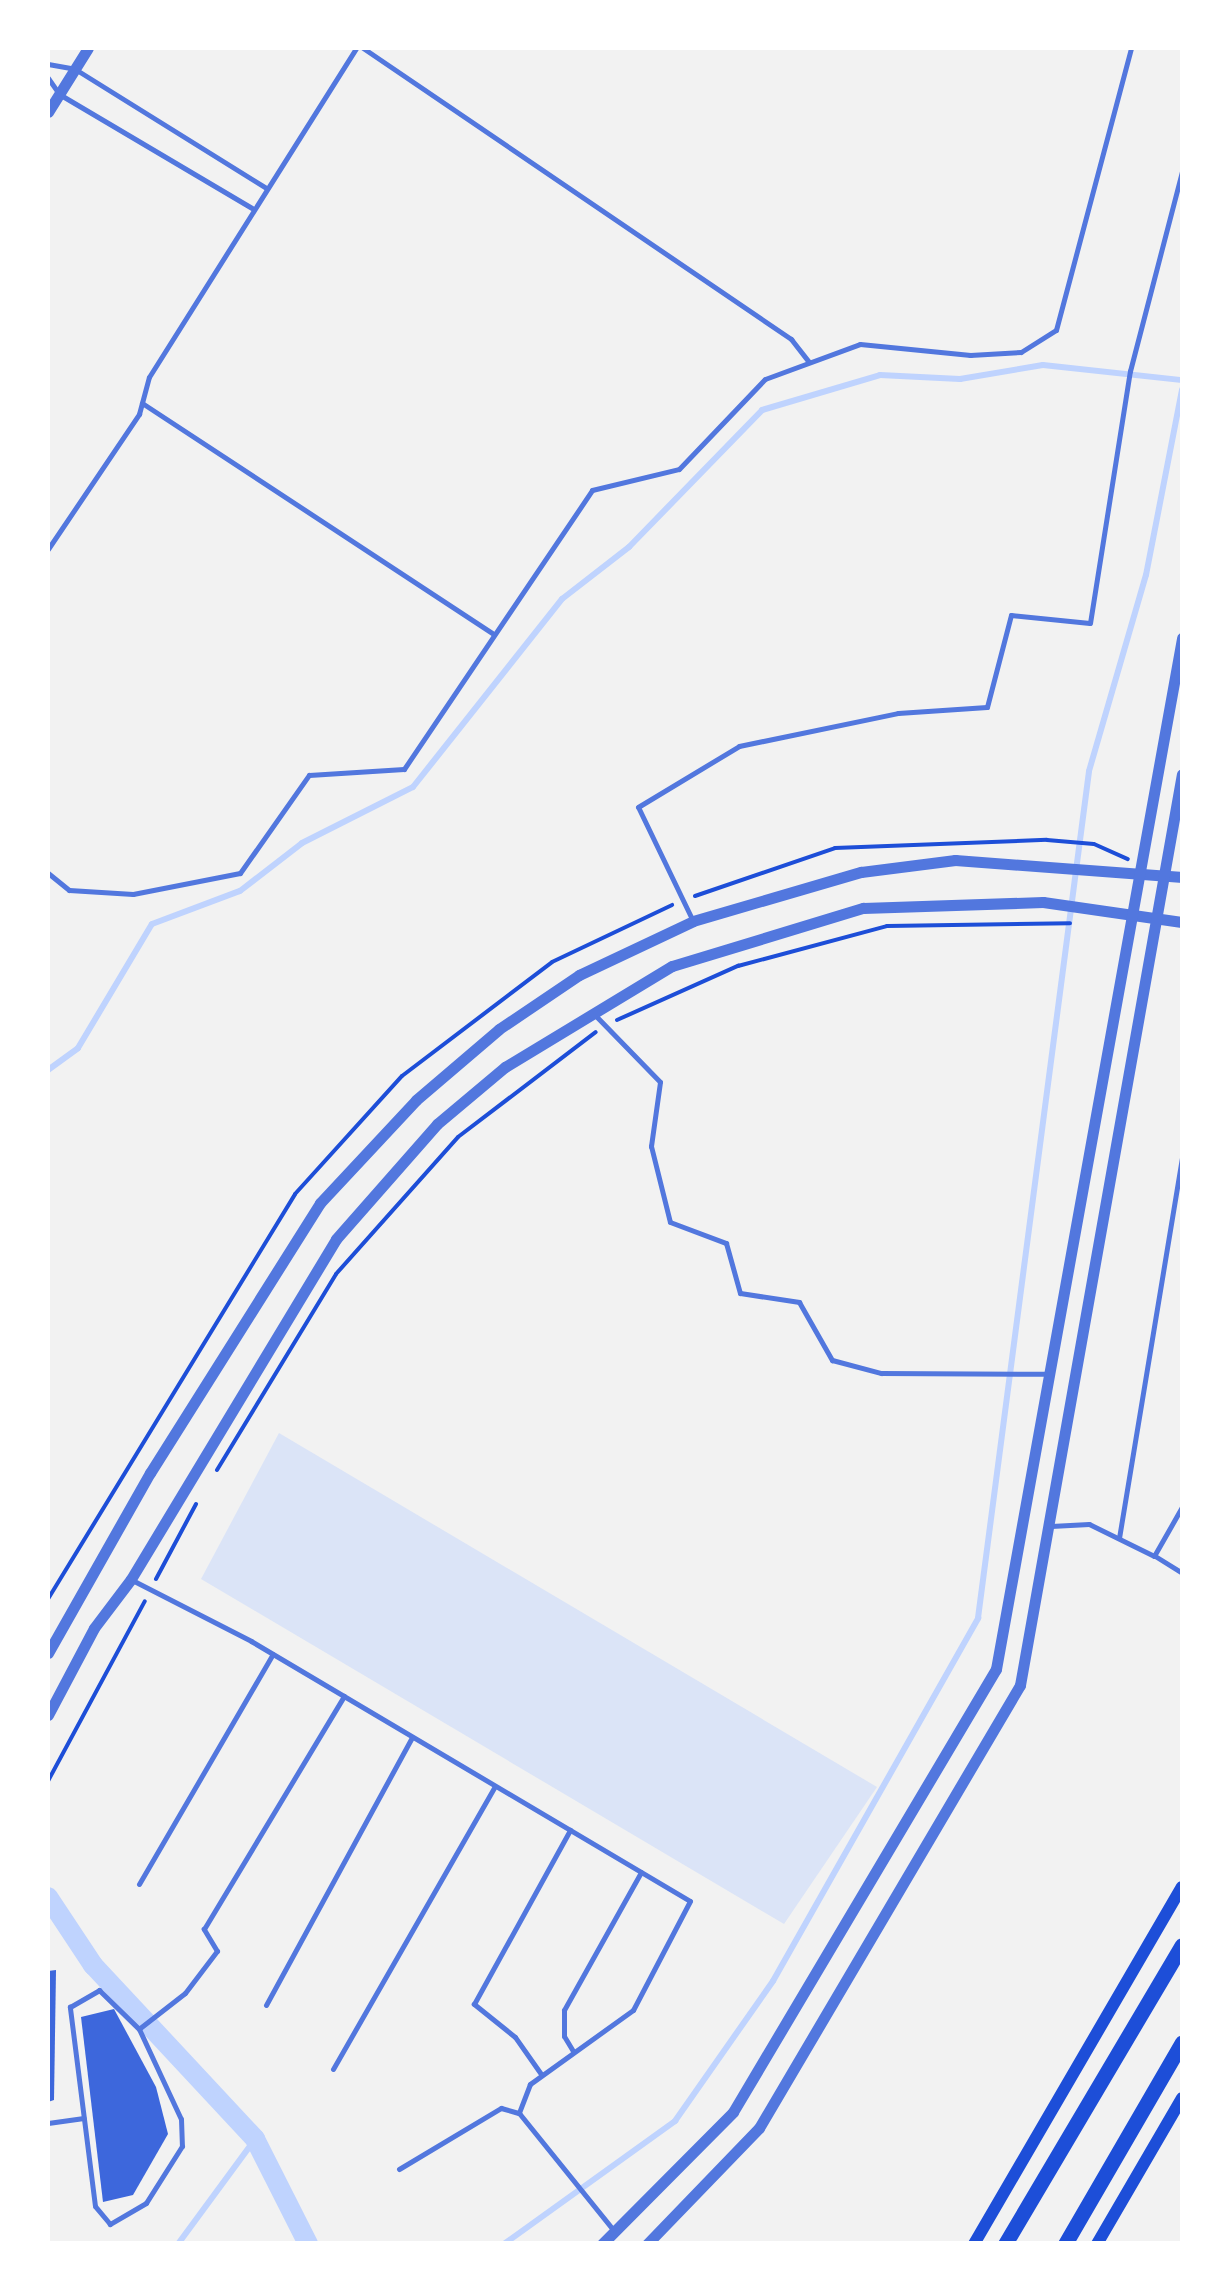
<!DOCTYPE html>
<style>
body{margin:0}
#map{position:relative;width:1230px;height:2291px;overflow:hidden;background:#f2f2f2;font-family:"Public Sans",sans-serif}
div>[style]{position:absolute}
.green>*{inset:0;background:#dbe4f7}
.stream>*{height:6px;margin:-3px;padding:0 3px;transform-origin:3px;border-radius:3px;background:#bfd3fe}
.canal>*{height:20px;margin:-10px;padding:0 10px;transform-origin:10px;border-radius:10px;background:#bfd3fe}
.building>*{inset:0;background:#3d67dc}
.path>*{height:4px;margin:-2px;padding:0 2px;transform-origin:2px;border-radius:2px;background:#1d4ed8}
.service>*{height:5px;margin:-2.5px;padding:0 2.5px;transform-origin:2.5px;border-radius:2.5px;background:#5277de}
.tertiary>*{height:11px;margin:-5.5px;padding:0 5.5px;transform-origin:5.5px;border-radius:5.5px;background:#5277de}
.secondary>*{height:12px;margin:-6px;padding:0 6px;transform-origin:6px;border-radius:6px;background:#1d4ed8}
.trunk>*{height:15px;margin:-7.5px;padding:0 7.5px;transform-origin:7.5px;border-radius:7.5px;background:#1d4ed8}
span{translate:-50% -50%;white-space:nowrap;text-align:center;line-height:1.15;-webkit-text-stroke:10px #fff;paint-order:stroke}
.frame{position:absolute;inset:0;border:50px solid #fff;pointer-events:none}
</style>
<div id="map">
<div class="green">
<i style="clip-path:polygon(279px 1433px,877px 1787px,784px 1924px,201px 1579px)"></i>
</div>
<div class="stream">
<i style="left:48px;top:1070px;width:37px;rotate:-36deg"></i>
<i style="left:78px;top:1048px;width:144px;rotate:-59.2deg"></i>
<i style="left:152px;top:924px;width:94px;rotate:-20.6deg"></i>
<i style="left:240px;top:891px;width:78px;rotate:-37.7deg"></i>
<i style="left:302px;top:843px;width:124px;rotate:-26.8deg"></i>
<i style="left:413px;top:787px;width:240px;rotate:-51.6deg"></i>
<i style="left:562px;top:599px;width:85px;rotate:-37.8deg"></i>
<i style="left:629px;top:547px;width:191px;rotate:-45.8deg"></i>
<i style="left:762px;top:410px;width:123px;rotate:-16.5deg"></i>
<i style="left:880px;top:375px;width:80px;rotate:2.9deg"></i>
<i style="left:960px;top:379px;width:84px;rotate:-9.6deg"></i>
<i style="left:1043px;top:365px;width:140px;rotate:6.2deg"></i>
<i style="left:178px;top:2244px;width:130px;rotate:-53.7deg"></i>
<i style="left:504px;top:2244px;width:211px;rotate:-35.7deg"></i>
<i style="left:675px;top:2121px;width:171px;rotate:-55deg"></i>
<i style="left:773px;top:1981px;width:417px;rotate:-60.5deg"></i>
<i style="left:978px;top:1618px;width:854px;rotate:-82.53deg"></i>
<i style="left:1089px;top:771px;width:204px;rotate:-73.8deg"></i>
<i style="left:1146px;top:575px;width:189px;rotate:-79deg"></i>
</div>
<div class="canal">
<i style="left:48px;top:1897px;width:82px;rotate:56.5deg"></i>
<i style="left:93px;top:1965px;width:238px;rotate:47deg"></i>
<i style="left:255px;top:2139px;width:118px;rotate:63.2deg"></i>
</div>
<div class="building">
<i style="clip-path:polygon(56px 1970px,54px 2100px,48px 2102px,48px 1971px)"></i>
<i style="clip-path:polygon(114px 2009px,156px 2087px,168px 2134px,133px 2195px,103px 2202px,81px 2017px)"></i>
</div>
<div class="path">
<i style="left:695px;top:896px;width:148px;rotate:-18.9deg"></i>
<i style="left:835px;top:848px;width:212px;rotate:-2.2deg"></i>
<i style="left:1047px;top:840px;width:47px;rotate:4.9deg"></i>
<i style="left:1094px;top:844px;width:37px;rotate:24deg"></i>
<i style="left:617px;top:1020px;width:133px;rotate:-24.1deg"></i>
<i style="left:738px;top:966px;width:154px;rotate:-15deg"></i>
<i style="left:887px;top:926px;width:183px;rotate:-0.9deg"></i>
<i style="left:217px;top:1470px;width:229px;rotate:-58.7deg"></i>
<i style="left:336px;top:1274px;width:183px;rotate:-48.3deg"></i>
<i style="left:458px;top:1137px;width:173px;rotate:-37.3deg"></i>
<i style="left:156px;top:1579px;width:85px;rotate:-61.9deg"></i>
<i style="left:48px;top:1599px;width:474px;rotate:-58.6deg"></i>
<i style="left:295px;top:1194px;width:159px;rotate:-47.8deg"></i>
<i style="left:402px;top:1076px;width:188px;rotate:-37.2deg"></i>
<i style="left:552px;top:962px;width:133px;rotate:-25.4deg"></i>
<i style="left:48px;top:1781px;width:204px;rotate:-61.7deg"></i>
</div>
<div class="service">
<i style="left:363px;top:48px;width:518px;rotate:34.21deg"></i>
<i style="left:791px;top:339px;width:29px;rotate:52deg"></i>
<i style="left:48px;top:64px;width:27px;rotate:10deg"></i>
<i style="left:75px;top:69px;width:225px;rotate:31.9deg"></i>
<i style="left:48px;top:78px;width:19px;rotate:55deg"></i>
<i style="left:59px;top:94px;width:224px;rotate:30.6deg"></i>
<i style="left:142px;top:403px;width:419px;rotate:33.3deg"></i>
<i style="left:48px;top:549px;width:163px;rotate:-56deg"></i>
<i style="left:139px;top:414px;width:38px;rotate:-75deg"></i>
<i style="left:149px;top:377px;width:389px;rotate:-57.8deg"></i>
<i style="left:48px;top:873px;width:27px;rotate:39deg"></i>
<i style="left:69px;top:890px;width:64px;rotate:3.6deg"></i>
<i style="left:133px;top:894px;width:109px;rotate:-11.1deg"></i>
<i style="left:240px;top:873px;width:120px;rotate:-54.9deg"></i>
<i style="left:309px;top:775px;width:95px;rotate:-3.6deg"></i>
<i style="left:404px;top:769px;width:336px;rotate:-56deg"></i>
<i style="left:592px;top:490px;width:89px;rotate:-13.6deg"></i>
<i style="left:679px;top:469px;width:124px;rotate:-46.3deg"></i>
<i style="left:765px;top:379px;width:101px;rotate:-20.2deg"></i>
<i style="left:860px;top:344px;width:111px;rotate:5.7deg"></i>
<i style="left:970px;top:355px;width:51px;rotate:-3.4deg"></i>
<i style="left:1021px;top:352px;width:41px;rotate:-32.2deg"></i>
<i style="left:1056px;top:330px;width:292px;rotate:-75.1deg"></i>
<i style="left:692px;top:919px;width:124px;rotate:-115.7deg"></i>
<i style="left:638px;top:807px;width:118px;rotate:-31.1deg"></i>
<i style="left:739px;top:746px;width:162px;rotate:-11.7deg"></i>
<i style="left:898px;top:713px;width:89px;rotate:-3.9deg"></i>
<i style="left:987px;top:707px;width:95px;rotate:-75.4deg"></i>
<i style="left:1011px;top:615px;width:79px;rotate:5.8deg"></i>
<i style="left:1090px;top:623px;width:255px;rotate:-81deg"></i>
<i style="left:1130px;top:371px;width:207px;rotate:-75.4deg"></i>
<i style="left:593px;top:1013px;width:96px;rotate:45.8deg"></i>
<i style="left:660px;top:1082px;width:65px;rotate:98deg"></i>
<i style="left:651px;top:1146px;width:78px;rotate:76deg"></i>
<i style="left:670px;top:1222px;width:60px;rotate:20.6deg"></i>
<i style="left:726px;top:1243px;width:52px;rotate:74.4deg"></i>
<i style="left:740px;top:1293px;width:60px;rotate:8.7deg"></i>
<i style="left:799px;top:1302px;width:67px;rotate:60.4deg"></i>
<i style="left:832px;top:1360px;width:51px;rotate:14.9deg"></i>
<i style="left:881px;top:1373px;width:165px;rotate:0.3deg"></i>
<i style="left:1051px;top:1526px;width:38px;rotate:-3deg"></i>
<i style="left:1089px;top:1524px;width:72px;rotate:26.2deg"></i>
<i style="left:1154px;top:1556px;width:56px;rotate:-60.3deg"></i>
<i style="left:1119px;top:1538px;width:385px;rotate:-80.6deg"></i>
<i style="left:1155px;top:1556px;width:32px;rotate:32deg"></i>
<i style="left:132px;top:1580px;width:134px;rotate:27.1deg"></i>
<i style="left:251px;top:1641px;width:510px;rotate:30.64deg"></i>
<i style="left:690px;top:1901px;width:123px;rotate:117.6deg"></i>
<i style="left:633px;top:2010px;width:127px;rotate:144.3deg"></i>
<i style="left:530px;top:2084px;width:31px;rotate:111deg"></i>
<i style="left:519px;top:2113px;width:153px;rotate:51.1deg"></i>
<i style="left:139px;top:1884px;width:266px;rotate:-59.8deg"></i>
<i style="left:99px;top:1990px;width:56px;rotate:44.3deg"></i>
<i style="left:139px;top:2029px;width:99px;rotate:65deg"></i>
<i style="left:181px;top:2119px;width:27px;rotate:88deg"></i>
<i style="left:182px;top:2146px;width:67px;rotate:122.3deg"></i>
<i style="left:146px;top:2203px;width:42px;rotate:149.7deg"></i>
<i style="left:110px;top:2224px;width:23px;rotate:-130deg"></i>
<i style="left:95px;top:2206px;width:201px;rotate:-97.2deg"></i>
<i style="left:70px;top:2007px;width:34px;rotate:-30deg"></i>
<i style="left:266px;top:2005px;width:305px;rotate:-61.4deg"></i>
<i style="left:140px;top:2028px;width:57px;rotate:-37.9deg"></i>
<i style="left:185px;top:1993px;width:53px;rotate:-52.7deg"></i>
<i style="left:217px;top:1951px;width:26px;rotate:-121deg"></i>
<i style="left:204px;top:1929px;width:272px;rotate:-59deg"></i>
<i style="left:573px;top:2051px;width:17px;rotate:-121deg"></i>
<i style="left:564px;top:2036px;width:26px;rotate:-90deg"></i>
<i style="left:564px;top:2010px;width:158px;rotate:-60.8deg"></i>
<i style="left:333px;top:2069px;width:326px;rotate:-60.2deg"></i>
<i style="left:541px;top:2074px;width:45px;rotate:-125.1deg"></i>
<i style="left:515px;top:2037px;width:53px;rotate:-141.2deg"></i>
<i style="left:474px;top:2004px;width:199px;rotate:-61.1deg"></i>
<i style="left:48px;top:2123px;width:36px;rotate:-8deg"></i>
<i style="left:399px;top:2169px;width:119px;rotate:-30.9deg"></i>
<i style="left:501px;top:2108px;width:19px;rotate:16deg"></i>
</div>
<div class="tertiary">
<i style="left:48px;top:112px;width:75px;rotate:-58deg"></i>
<i style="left:48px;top:1653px;width:207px;rotate:-60.5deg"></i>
<i style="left:150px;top:1473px;width:319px;rotate:-57.8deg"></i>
<i style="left:320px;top:1203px;width:141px;rotate:-47deg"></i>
<i style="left:416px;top:1100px;width:109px;rotate:-40.5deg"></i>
<i style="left:499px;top:1029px;width:97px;rotate:-34deg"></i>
<i style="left:579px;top:975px;width:126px;rotate:-25.3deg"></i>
<i style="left:693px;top:921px;width:175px;rotate:-16.3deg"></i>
<i style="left:861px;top:872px;width:95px;rotate:-7.3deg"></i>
<i style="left:955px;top:860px;width:228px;rotate:4.3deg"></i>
<i style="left:48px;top:1715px;width:98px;rotate:-62.1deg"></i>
<i style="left:94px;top:1628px;width:61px;rotate:-52.9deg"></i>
<i style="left:131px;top:1579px;width:397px;rotate:-58.9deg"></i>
<i style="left:336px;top:1239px;width:153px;rotate:-48.7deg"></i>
<i style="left:437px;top:1124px;width:89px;rotate:-40deg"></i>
<i style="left:505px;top:1067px;width:195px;rotate:-31.2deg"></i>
<i style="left:672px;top:966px;width:200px;rotate:-16.9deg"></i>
<i style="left:863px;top:908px;width:180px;rotate:-1.9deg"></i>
<i style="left:1043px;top:902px;width:140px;rotate:8.2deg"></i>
<i style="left:602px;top:2244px;width:186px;rotate:-45.2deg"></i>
<i style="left:733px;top:2112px;width:515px;rotate:-59.3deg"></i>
<i style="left:996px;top:1669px;width:1048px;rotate:-79.77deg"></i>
<i style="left:647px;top:2244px;width:161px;rotate:-46deg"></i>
<i style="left:759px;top:2128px;width:514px;rotate:-59.49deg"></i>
<i style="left:1020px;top:1685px;width:925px;rotate:-79.92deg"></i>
</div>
<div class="secondary">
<i style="left:974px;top:2244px;width:413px;rotate:-59.8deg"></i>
<i style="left:1097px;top:2244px;width:169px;rotate:-59.8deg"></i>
</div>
<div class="trunk">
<i style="left:1005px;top:2244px;width:347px;rotate:-59.4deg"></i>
<i style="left:1065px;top:2244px;width:233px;rotate:-59.9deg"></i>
</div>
<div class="frame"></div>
</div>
